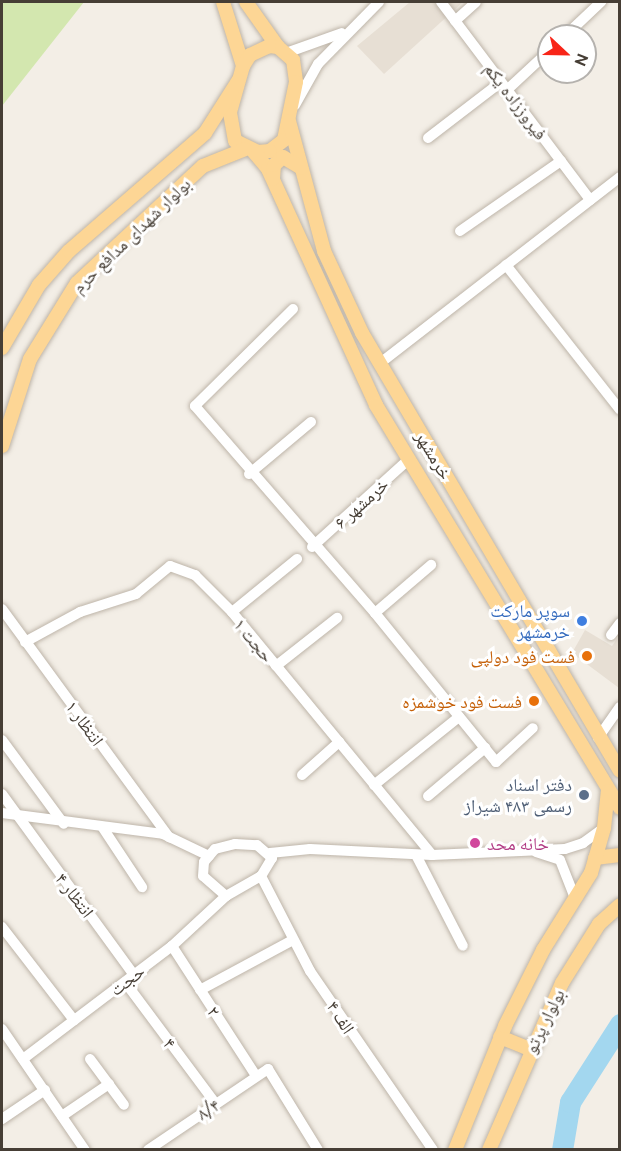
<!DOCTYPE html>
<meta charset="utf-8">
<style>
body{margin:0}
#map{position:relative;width:621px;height:1151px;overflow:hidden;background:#f3eee6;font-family:Ubuntu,"Noto Naskh Arabic",sans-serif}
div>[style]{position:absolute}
.residential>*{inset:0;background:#e7dfd4}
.green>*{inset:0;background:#d3e7af}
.river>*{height:21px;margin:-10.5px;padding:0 10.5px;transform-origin:10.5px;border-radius:10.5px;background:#a3d7ef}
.roads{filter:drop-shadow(0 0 2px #beb5a9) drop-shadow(0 0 2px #beb5a9)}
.minor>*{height:10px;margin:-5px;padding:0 5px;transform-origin:5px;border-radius:5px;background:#fff}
.major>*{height:14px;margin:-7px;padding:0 7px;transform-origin:7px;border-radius:7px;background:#fdd695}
.dots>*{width:16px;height:16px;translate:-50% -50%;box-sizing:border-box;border:3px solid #fff;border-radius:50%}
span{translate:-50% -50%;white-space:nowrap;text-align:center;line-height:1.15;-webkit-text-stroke:6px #fff;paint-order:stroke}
.street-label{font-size:18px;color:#463e35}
.shop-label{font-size:18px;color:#366cbe}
.right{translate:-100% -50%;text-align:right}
.food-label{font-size:18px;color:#c56008}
.service-label{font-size:18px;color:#4e5e75}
.hotel-label{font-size:18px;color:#b23c85}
.left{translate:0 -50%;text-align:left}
.frame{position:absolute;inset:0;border:3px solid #463e35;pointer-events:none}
.north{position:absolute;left:537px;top:24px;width:60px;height:60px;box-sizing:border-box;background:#fff;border:2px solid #b5b2ae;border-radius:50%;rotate:112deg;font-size:16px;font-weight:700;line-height:24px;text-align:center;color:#463e35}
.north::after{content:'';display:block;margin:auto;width:21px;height:27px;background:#f82518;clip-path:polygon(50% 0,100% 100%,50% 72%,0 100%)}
</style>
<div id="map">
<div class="residential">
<i style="clip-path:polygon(410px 2px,463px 2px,384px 74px,357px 46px)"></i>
<i style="clip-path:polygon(585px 630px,612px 646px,619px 636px,619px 688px,572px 653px)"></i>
</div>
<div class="green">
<i style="clip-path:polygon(2px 2px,84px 2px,2px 106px)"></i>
</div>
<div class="river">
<i style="left:562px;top:1150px;width:49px;rotate:-80.5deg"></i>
<i style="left:570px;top:1102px;width:93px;rotate:-57.3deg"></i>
</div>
<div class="roads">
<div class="minor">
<i style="left:441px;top:2px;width:248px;rotate:53deg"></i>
<i style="left:455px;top:21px;width:28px;rotate:-42deg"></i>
<i style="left:565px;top:36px;width:50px;rotate:-43.4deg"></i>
<i style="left:286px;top:53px;width:59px;rotate:-19.7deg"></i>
<i style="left:507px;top:90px;width:57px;rotate:-42.9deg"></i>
<i style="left:295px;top:105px;width:47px;rotate:-60.7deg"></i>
<i style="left:318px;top:64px;width:87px;rotate:-45.5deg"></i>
<i style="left:428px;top:138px;width:92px;rotate:-37.5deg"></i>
<i style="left:460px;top:231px;width:123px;rotate:-34.7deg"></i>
<i style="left:506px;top:265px;width:184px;rotate:51.8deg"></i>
<i style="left:293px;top:309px;width:138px;rotate:135.3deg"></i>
<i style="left:195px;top:406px;width:274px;rotate:49deg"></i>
<i style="left:375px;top:613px;width:192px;rotate:50.9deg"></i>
<i style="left:496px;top:762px;width:50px;rotate:-42.6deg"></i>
<i style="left:379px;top:364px;width:305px;rotate:-37.8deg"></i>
<i style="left:249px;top:474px;width:81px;rotate:-40deg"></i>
<i style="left:312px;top:547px;width:131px;rotate:-42.2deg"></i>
<i style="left:2px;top:609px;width:283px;rotate:53.8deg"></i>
<i style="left:232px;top:612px;width:84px;rotate:-39.2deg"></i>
<i style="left:375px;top:613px;width:74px;rotate:-40.6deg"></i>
<i style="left:611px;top:635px;width:15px;rotate:-53deg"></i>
<i style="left:25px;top:642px;width:63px;rotate:-28.6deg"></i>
<i style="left:80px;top:612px;width:59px;rotate:-17.8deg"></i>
<i style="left:136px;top:594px;width:44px;rotate:-39.5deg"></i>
<i style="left:170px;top:566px;width:27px;rotate:20deg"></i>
<i style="left:195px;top:575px;width:52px;rotate:45deg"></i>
<i style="left:232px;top:612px;width:315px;rotate:50.5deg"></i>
<i style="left:276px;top:666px;width:78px;rotate:-38.2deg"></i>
<i style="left:598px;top:738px;width:38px;rotate:-55deg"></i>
<i style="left:2px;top:740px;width:104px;rotate:53.6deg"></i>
<i style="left:302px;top:775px;width:50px;rotate:-41.7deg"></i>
<i style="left:374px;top:785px;width:109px;rotate:-38.7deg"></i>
<i style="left:2px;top:794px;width:224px;rotate:53.9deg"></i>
<i style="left:428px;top:796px;width:75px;rotate:-40.1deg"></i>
<i style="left:2px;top:813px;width:162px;rotate:7.4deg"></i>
<i style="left:163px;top:834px;width:51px;rotate:25.6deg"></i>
<i style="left:103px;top:828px;width:71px;rotate:56.5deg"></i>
<i style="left:235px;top:844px;width:22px;rotate:3deg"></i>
<i style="left:257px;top:845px;width:20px;rotate:41deg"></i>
<i style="left:272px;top:858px;width:21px;rotate:121deg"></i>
<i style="left:261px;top:876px;width:40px;rotate:150.3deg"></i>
<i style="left:226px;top:896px;width:30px;rotate:-139deg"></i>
<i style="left:203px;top:876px;width:14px;rotate:-86deg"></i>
<i style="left:204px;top:862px;width:17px;rotate:-50deg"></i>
<i style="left:215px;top:849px;width:21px;rotate:-14deg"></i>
<i style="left:536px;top:852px;width:25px;rotate:18deg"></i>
<i style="left:560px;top:860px;width:41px;rotate:68.5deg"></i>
<i style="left:270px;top:853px;width:40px;rotate:-5.7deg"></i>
<i style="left:310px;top:849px;width:122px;rotate:2.8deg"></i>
<i style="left:432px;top:855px;width:133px;rotate:-2.6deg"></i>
<i style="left:565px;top:849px;width:19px;rotate:-18deg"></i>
<i style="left:583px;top:843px;width:26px;rotate:-36deg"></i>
<i style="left:416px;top:855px;width:102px;rotate:62.7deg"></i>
<i style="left:261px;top:876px;width:107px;rotate:62.7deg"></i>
<i style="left:310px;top:971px;width:217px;rotate:55.5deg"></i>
<i style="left:2px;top:927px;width:118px;rotate:52.3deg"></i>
<i style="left:172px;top:946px;width:155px;rotate:57.1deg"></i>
<i style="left:125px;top:982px;width:152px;rotate:53.3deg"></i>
<i style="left:200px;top:990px;width:106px;rotate:-28.3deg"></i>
<i style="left:2px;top:1029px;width:147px;rotate:55.6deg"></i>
<i style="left:23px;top:1059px;width:187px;rotate:-37.2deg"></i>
<i style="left:172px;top:946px;width:74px;rotate:-42.8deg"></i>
<i style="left:90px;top:1059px;width:57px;rotate:53.5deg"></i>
<i style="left:62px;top:1116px;width:57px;rotate:-34.2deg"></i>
<i style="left:2px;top:1119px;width:52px;rotate:-34deg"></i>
<i style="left:148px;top:1150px;width:145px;rotate:-34deg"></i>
<i style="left:268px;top:1069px;width:95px;rotate:58.3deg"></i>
</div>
<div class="major">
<i style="left:223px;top:2px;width:67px;rotate:72.6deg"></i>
<i style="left:246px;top:2px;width:55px;rotate:54.6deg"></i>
<i style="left:269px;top:46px;width:9px;rotate:6deg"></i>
<i style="left:278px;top:47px;width:20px;rotate:41deg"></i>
<i style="left:293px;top:60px;width:22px;rotate:82deg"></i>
<i style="left:296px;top:82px;width:59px;rotate:101.7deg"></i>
<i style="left:284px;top:140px;width:18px;rotate:142deg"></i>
<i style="left:270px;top:151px;width:12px;rotate:175deg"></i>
<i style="left:258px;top:152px;width:25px;rotate:-154deg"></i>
<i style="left:235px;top:141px;width:29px;rotate:-100deg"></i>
<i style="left:230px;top:112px;width:48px;rotate:-74.2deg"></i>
<i style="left:243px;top:66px;width:13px;rotate:-58deg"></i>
<i style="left:250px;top:55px;width:21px;rotate:-25deg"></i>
<i style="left:289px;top:121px;width:135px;rotate:74.9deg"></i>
<i style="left:324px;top:251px;width:90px;rotate:65.1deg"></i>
<i style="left:362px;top:333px;width:508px;rotate:59.5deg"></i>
<i style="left:253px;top:151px;width:23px;rotate:50deg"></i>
<i style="left:268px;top:169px;width:260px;rotate:65.4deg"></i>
<i style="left:376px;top:405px;width:471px;rotate:58.8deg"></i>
<i style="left:273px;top:179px;width:14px;rotate:-86deg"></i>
<i style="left:274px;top:165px;width:12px;rotate:-42deg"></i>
<i style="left:283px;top:157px;width:21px;rotate:31deg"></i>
<i style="left:2px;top:348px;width:73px;rotate:-59.6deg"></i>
<i style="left:39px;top:285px;width:45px;rotate:-48.6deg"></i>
<i style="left:69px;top:251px;width:180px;rotate:-40.9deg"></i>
<i style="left:205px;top:133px;width:62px;rotate:-57.6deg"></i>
<i style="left:2px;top:446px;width:91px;rotate:-72.2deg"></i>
<i style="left:30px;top:359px;width:89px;rotate:-58.3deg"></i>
<i style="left:77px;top:283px;width:172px;rotate:-42.9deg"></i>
<i style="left:203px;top:166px;width:45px;rotate:-22deg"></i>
<i style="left:595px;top:858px;width:25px;rotate:-7deg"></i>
<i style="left:500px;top:1037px;width:32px;rotate:22deg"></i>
<i style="left:455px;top:1150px;width:134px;rotate:-68deg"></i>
<i style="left:505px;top:1026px;width:85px;rotate:-63.4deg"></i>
<i style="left:543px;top:950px;width:91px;rotate:-58.1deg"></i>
<i style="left:591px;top:873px;width:47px;rotate:-73.9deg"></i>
<i style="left:604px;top:828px;width:37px;rotate:-84deg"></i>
<i style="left:489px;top:1150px;width:182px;rotate:-66.4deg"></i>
<i style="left:562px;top:983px;width:70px;rotate:-57.9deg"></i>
<i style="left:599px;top:924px;width:28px;rotate:-42deg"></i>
</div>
</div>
<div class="dots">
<i style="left:582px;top:621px;background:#3f7fe0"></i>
<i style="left:587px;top:656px;background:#e8710a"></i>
<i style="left:534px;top:701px;background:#e8710a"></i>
<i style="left:584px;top:795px;background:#5c6f8a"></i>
<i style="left:475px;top:843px;background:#d1479c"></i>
</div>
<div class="street-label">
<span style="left:516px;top:101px;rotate:53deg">فیروززاده یکم</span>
<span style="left:131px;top:235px;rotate:-44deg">بولوار شهدای مدافع حرم</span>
<span style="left:434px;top:455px;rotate:59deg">خرمشهر</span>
<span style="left:361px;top:503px;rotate:-42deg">خرمشهر ۶</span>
<span style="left:254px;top:640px;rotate:50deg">حجت ۱</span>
<span style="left:85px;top:723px;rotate:54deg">انتظار ۱</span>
<span style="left:75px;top:895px;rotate:53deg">انتظار ۴</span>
<span style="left:127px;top:980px;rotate:-37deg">حجت</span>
<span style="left:214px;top:1011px;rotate:57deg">۲</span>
<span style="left:341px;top:1017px;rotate:57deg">۴ الف</span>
<span style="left:544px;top:1021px;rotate:-64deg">بولوار پرتو</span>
<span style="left:170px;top:1043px;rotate:53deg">۴</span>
<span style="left:208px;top:1109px;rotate:-34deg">۸/۴</span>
</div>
<div class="shop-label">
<span class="right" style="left:570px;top:621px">سوپر مارکت<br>خرمشهر</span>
</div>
<div class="food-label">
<span class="right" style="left:575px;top:656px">فست فود دولپی</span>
<span class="right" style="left:522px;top:701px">فست فود خوشمزه</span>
</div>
<div class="service-label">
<span class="right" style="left:572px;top:795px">دفتر اسناد<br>رسمی ۴۸۳ شیراز</span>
</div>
<div class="hotel-label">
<span class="left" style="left:487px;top:843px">خانه محد</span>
</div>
<div class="frame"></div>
<div class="north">N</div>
</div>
